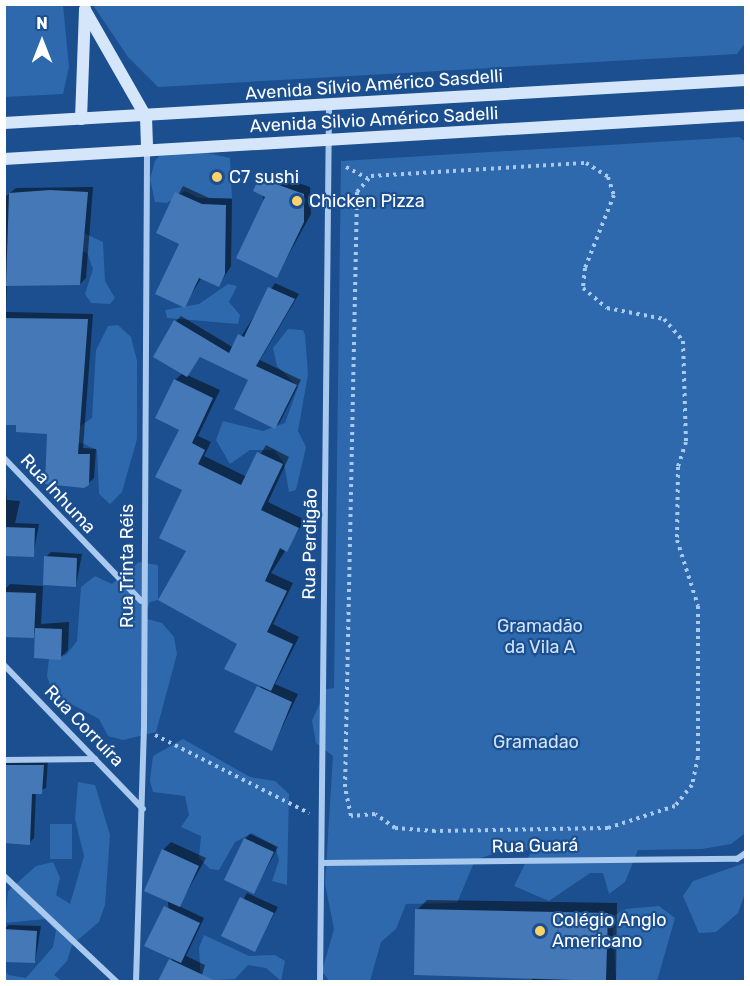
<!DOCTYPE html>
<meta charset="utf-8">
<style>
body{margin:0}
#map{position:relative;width:750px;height:986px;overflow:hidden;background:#1b4f8f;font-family:Rubik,sans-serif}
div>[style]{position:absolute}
.green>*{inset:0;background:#2e69ad}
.shadow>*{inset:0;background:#0007}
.building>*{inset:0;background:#4478b7}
.path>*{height:4px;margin-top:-2px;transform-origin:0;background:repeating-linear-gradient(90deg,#a9c9ee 0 3px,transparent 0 7.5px)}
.street>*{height:6px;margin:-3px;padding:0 3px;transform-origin:3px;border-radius:3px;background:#a9c9ee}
.secondary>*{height:12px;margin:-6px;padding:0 6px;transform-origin:6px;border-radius:6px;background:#d6e6fa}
.dots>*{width:16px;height:16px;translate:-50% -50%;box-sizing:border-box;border:3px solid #1b4f8f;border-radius:50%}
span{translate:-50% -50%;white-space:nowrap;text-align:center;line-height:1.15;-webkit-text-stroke:4.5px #1b4f8f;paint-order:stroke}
.street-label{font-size:18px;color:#fff}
.poi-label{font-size:18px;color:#fff}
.left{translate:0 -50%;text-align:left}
.park-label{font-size:18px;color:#cfe3fa}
.frame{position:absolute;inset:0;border:6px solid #fff;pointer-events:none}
.north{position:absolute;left:12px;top:12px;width:60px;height:60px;-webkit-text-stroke:4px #1b4f8f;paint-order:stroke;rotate:0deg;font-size:16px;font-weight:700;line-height:24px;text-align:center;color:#fff}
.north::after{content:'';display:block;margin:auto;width:21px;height:27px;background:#fff;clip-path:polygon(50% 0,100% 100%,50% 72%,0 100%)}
</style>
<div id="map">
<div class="green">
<i style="clip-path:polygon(5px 4px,63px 5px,69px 67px,63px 94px,5px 97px)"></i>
<i style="clip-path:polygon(93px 5px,745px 5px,745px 43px,737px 54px,158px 87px,128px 57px)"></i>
<i style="clip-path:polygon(739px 137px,746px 142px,744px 834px,731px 844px,702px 849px,638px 850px,625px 882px,609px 894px,603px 873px,590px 873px,549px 901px,514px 886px,532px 850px,505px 850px,475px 860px,457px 903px,406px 904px,396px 929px,381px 942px,370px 981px,329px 981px,322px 971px,334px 929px,325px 884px,333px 756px,316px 743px,312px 721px,326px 689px,334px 688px,341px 161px)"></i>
<i style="clip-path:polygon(194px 150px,230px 158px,232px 198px,199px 198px,185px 191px,167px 203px,155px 202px,150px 179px,155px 161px,161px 154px)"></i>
<i style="clip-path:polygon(77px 230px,103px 242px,105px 281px,115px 298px,110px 304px,91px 303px,85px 294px,93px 269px,87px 253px,79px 250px)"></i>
<i style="clip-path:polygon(228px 284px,237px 286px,229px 302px,240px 315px,238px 324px,167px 318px,165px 310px,199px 304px)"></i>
<i style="clip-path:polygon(118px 325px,131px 337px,137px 361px,137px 439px,122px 492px,110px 504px,99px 494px,97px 450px,82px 443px,57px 442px,92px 418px,96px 350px,108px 326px)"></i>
<i style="clip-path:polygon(288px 329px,303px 330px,305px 335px,308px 374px,298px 431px,306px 447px,296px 490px,289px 492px,284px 463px,274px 450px,250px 450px,230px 464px,216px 440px,223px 421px,263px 431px,285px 423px,298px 387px,277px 366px,273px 348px)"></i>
<i style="clip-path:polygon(139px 562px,158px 565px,158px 600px,150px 602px,144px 618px,162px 623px,174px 637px,177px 654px,156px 732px,123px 740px,108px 736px,99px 719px,53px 694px,47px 676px,49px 658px,66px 655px,77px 641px,81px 587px,95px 576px,112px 584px)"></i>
<i style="clip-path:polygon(183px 739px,250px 777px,275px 781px,289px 794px,287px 885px,272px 881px,279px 860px,275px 846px,252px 833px,235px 842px,219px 870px,210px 869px,199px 858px,201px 836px,181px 827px,189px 815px,185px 796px,153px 792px,150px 781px,153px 756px)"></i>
<i style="clip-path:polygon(78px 782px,95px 785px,110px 835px,105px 905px,99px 922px,72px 945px,67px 961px,54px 975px,62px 981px,5px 981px,4px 968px,8px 975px,26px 978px,53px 947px,56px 931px,45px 919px,5px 923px,8px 891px,36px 866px,53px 862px,60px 878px,56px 895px,70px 904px,84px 856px,75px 819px)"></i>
<i style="clip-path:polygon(50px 824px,72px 824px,72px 859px,50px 859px)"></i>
<i style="clip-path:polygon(745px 863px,745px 893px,738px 913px,716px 932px,699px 933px,683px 896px,693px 881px)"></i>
<i style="clip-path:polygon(659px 906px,675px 918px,657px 981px,616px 981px,612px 917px,625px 909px)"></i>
<i style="clip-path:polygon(204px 935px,249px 956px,275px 955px,285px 961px,281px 981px,266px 968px,248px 965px,235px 979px,201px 981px,199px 948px)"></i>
</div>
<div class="shadow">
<i style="clip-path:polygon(267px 172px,310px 187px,311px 214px,277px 276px,260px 179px)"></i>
<i style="clip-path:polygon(183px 186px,209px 198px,232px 199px,231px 266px,219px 285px,202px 277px,184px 306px,181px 243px,158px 232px)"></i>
<i style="clip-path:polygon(93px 187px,86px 278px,80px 284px,7px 284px,6px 312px,93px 314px,83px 448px,96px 449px,94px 478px,88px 484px,4px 362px,4px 198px,16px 188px)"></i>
<i style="clip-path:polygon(275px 283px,299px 294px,260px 360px,301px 380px,280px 422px,275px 427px,250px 379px,201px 356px,187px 375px,220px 390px,198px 436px,211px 442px,204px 456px,247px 477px,266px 445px,289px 457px,268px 502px,305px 520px,271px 573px,293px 583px,273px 624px,299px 637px,275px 684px,298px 694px,272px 749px,260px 684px,188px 550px,175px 380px,183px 373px,176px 321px,181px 316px,234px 348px)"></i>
<i style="clip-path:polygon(4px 468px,7px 500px,20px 501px,15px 523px,39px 524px,33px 556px,4px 527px)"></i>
<i style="clip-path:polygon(51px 552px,82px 554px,76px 585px,46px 557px)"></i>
<i style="clip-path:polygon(10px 584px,43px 586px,41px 624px,69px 622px,68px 650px,60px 658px,36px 633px,4px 635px,4px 590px)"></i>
<i style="clip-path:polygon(4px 760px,48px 760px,46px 788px,36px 792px,34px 838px,29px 843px,4px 842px)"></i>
<i style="clip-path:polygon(250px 834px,278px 847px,254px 892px,245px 839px)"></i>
<i style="clip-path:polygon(171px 842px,206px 858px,179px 906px,204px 918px,186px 956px,205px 965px,200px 982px,160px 982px,173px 957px,163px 850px)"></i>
<i style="clip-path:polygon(247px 893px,278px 907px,255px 950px,223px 935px)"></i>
<i style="clip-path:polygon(427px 900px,617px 903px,616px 982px,532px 982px,532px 975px,417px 910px)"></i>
<i style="clip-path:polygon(9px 925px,41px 926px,35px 962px,4px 929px)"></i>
</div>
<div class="building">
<i style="clip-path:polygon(259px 178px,304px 194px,304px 222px,277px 278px,236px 258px,265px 197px,253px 191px)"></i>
<i style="clip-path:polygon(50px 190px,88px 192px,80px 285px,6px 286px,9px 193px)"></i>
<i style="clip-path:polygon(175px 192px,202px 204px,226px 205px,225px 274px,219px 287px,199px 278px,185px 308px,155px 294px,179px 244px,156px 233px)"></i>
<i style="clip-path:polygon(268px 287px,295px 299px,256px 366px,297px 385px,275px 429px,234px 409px,248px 380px,200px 357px,187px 377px,153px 357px,174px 320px,229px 353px,238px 334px,244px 337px)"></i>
<i style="clip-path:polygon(4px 318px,88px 319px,78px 454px,90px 454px,89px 485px,84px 488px,45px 484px,47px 434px,16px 432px,16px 425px,4px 425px)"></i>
<i style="clip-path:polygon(174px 379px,213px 398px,192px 443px,205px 450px,198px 464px,241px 485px,257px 452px,283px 464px,261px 510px,299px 528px,287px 552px,280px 548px,265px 581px,287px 591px,267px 632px,293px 644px,271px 691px,224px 669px,237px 644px,158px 600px,186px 551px,159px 538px,182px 490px,155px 477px,179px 430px,155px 418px)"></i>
<i style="clip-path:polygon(4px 527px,35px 528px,34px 557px,4px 556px)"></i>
<i style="clip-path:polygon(44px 556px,77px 558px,76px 587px,43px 585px)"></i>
<i style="clip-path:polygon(4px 592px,36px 593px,34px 638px,4px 637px)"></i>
<i style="clip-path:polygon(35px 628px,62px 629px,61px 660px,34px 658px)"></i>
<i style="clip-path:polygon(257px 686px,292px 702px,272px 751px,234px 732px)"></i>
<i style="clip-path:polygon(4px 765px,44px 765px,42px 794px,32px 794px,30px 845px,4px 843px)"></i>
<i style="clip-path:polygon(244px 838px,274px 852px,254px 894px,224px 880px)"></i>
<i style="clip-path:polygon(162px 849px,199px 866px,180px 907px,144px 891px)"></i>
<i style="clip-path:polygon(240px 897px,274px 913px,255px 952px,221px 936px)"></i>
<i style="clip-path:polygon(164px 906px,200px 923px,181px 963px,144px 946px)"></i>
<i style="clip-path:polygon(415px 909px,608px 913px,606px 981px,414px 975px)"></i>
<i style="clip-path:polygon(4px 929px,37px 931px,35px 963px,4px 962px)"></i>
<i style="clip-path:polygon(169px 959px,216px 981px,158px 981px)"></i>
</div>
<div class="path">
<i style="left:586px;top:163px;width:26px;rotate:32deg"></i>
<i style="left:608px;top:177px;width:19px;rotate:72deg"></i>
<i style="left:614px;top:195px;width:79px;rotate:111.7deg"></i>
<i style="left:585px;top:268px;width:20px;rotate:96deg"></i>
<i style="left:583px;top:288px;width:31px;rotate:40deg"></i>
<i style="left:607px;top:308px;width:58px;rotate:10.9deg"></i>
<i style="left:664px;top:319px;width:29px;rotate:49deg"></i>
<i style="left:683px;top:341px;width:101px;rotate:88.3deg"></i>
<i style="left:686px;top:442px;width:26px;rotate:108deg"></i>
<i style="left:678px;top:467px;width:73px;rotate:90.8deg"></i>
<i style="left:677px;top:540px;width:69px;rotate:72.3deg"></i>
<i style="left:698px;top:606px;width:151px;rotate:90deg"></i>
<i style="left:698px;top:757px;width:29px;rotate:102deg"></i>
<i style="left:692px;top:785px;width:27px;rotate:129deg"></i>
<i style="left:675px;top:806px;width:71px;rotate:161.8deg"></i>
<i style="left:608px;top:828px;width:173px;rotate:179deg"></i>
<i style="left:435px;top:831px;width:40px;rotate:-175.7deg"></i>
<i style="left:395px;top:828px;width:24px;rotate:-145deg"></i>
<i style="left:375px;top:814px;width:24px;rotate:175deg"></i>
<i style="left:351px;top:816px;width:30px;rotate:-102deg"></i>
<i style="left:345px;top:787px;width:595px;rotate:-88.84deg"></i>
<i style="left:357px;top:192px;width:21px;rotate:-49deg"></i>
<i style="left:371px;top:176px;width:215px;rotate:-3.5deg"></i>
<i style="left:346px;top:167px;width:24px;rotate:28deg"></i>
<i style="left:155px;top:735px;width:173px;rotate:26.9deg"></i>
</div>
<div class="street">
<i style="left:4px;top:458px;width:198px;rotate:46.2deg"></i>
<i style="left:4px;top:665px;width:200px;rotate:46deg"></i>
<i style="left:4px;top:760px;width:91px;rotate:-0.6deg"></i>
<i style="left:322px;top:863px;width:415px;rotate:-0.6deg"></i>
<i style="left:737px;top:859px;width:11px;rotate:-34deg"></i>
<i style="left:4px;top:876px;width:155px;rotate:43.2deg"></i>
<i style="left:136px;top:982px;width:253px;rotate:-88.2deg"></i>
<i style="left:144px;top:729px;width:579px;rotate:-89.7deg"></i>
<i style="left:320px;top:982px;width:875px;rotate:-89.41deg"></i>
</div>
<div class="secondary">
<i style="left:85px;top:10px;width:123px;rotate:60.3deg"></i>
<i style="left:146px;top:117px;width:33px;rotate:88deg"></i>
<i style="left:81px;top:119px;width:110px;rotate:-87.9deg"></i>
<i style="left:4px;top:123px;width:743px;rotate:-3.32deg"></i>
<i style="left:4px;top:159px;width:743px;rotate:-3.39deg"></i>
</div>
<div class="dots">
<i style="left:217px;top:177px;background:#ffd166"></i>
<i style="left:297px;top:201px;background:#ffd166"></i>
<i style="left:540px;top:931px;background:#ffd166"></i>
</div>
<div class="street-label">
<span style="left:374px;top:85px;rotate:-4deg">Avenida Sílvio Américo Sasdelli</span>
<span style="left:374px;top:120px;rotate:-3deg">Avenida Silvio Américo Sadelli</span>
<span style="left:58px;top:494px;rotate:47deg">Rua Inhuma</span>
<span style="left:310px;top:544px;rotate:-89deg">Rua Perdigão</span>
<span style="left:127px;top:566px;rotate:-90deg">Rua Trinta Réis</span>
<span style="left:84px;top:726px;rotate:46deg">Rua Corruíra</span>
<span style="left:535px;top:846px;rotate:-1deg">Rua Guará</span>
</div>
<div class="poi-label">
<span class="left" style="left:229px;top:177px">C7 sushi</span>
<span class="left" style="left:309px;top:201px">Chicken Pizza</span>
<span class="left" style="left:552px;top:931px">Colégio Anglo<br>Americano</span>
</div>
<div class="park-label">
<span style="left:540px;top:637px">Gramadão<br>da Vila A</span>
<span style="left:536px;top:742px">Gramadao</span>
</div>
<div class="frame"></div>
<div class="north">N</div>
</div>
